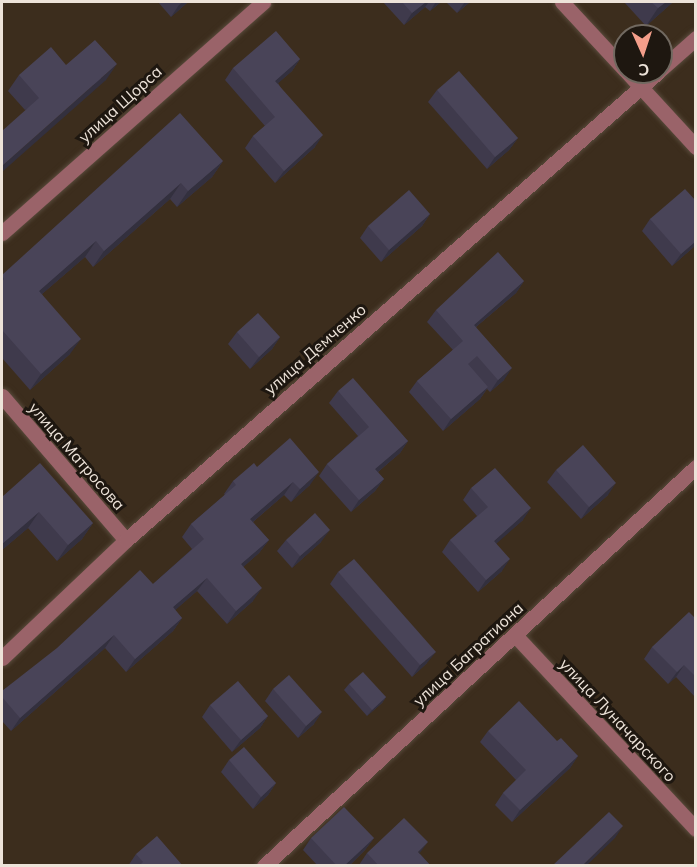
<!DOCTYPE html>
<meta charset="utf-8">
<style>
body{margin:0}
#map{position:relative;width:697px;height:867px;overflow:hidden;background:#3c2d1d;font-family:Mulish,sans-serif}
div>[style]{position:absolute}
.roads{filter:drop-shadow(0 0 2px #584a3b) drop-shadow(0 0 2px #584a3b)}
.minor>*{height:15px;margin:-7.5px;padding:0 7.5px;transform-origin:7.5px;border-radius:7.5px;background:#9a6369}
.wall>*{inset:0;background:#3f3a4c}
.shaded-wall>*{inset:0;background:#33303e}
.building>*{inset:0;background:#494458}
span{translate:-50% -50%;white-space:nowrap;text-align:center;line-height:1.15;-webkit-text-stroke:6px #1e1710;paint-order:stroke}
.street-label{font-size:16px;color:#ede3d9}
.frame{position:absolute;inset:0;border:3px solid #ede3d9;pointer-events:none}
.north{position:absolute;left:613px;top:24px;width:60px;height:60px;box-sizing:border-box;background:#1e1710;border:2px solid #716960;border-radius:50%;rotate:177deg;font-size:16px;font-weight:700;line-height:24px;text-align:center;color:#ede3d9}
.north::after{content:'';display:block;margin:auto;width:21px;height:27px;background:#f49e8a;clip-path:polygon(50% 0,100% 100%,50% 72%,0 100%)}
</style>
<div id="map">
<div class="roads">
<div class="minor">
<i style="left:562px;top:2px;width:93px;rotate:47.2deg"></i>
<i style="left:661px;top:69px;width:47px;rotate:-41.5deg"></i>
<i style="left:627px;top:72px;width:102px;rotate:47.4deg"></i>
<i style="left:2px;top:233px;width:349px;rotate:-41.5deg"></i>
<i style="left:2px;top:396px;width:190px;rotate:49.3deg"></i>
<i style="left:515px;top:635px;width:265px;rotate:47deg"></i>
<i style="left:2px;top:658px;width:171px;rotate:-43.6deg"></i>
<i style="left:126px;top:540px;width:709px;rotate:-41.34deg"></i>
<i style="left:264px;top:866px;width:588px;rotate:-42.73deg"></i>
</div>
</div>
<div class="wall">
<i style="clip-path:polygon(158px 2px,188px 2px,171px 17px)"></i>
<i style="clip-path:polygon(383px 2px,441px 2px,430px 11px,425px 7px,404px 25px)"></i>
<i style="clip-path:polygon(446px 2px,470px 2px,457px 13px)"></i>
<i style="clip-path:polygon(624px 2px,673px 2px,646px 26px)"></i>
<i style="clip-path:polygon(300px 59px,292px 71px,278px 83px,315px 147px,275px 183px,245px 148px,253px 136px,265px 126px,225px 80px,233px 68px)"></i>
<i style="clip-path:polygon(66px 65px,106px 80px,25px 110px,8px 91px,19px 75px)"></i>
<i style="clip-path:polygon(437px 90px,518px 138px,509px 150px,487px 169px,428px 102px)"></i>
<i style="clip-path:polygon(223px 161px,212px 177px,177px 207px,170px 199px,93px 267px,85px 257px,42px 294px,70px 354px,30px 390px,2px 358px,2px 275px)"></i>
<i style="clip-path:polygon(696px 201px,696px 245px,672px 266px,642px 231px,650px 219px)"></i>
<i style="clip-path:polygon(430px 214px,422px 226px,381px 262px,360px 238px,368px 226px)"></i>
<i style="clip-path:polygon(524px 281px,516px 293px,476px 327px,504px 380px,490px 392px,487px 389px,480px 399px,443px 431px,409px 392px,417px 381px,453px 350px,427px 322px,436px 310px)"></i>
<i style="clip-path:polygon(237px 332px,280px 337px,272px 349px,250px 369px,228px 344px)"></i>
<i style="clip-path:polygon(338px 391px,408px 441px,400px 453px,378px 472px,384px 479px,375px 491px,351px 512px,319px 476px,327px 464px,358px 436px,329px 403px)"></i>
<i style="clip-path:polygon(257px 467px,310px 485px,291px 502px,284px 495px,253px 522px,269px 540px,259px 553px,243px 567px,253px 601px,227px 624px,197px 591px,175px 610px,182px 618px,173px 631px,126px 672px,105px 648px,11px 731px,2px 721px,2px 691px,153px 584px,192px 549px,182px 537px,191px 524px,225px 495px,224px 494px,233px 481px)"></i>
<i style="clip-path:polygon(556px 470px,608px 495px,581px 519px,547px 482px)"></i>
<i style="clip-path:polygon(471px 488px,523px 520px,496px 543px,502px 571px,478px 592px,442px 552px,450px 540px,477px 516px,463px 500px)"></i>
<i style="clip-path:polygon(2px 497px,93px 523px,82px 539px,57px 561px,28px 528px,2px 550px)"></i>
<i style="clip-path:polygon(286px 540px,321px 542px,292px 568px,277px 551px)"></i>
<i style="clip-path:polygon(338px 572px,427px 663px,412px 677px,330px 584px)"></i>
<i style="clip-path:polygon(696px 619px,696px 698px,676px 677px,668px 684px,644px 659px,652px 647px)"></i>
<i style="clip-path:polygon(349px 684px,386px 697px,382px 703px,367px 716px,344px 690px)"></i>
<i style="clip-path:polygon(273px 689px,314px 724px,298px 738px,265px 701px)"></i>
<i style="clip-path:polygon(210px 705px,268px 716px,260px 728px,232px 752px,202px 717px)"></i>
<i style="clip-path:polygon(488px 731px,557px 741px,578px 756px,570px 768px,512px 822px,495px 805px,503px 793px,516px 780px,480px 742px)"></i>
<i style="clip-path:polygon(229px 760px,276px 783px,268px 795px,253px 809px,221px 772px)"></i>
<i style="clip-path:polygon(311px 838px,374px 838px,365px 850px,349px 866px,318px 866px,303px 850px)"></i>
<i style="clip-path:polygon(367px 853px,420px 854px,431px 866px,360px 866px,359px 865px)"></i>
<i style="clip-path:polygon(136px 854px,183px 866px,128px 866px)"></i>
</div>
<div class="shaded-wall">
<i style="clip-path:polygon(183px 2px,188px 2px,171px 17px,179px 5px)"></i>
<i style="clip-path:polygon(426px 2px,429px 2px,425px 7px,404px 25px,412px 13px)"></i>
<i style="clip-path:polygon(436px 2px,441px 2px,430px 11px)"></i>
<i style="clip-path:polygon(465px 2px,470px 2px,457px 13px)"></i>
<i style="clip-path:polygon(666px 2px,673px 2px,646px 26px,658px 8px)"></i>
<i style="clip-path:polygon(300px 59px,292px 71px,267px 93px,275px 81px)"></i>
<i style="clip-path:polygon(117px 64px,106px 80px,2px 172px,2px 166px)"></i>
<i style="clip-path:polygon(323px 135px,315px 147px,275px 183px,284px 171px)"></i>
<i style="clip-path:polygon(518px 138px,509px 150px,487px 169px,495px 157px)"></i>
<i style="clip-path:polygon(223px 161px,212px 177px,177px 207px,188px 191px)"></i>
<i style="clip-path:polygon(181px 183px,170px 199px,93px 267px,104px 251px)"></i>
<i style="clip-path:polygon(430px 214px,422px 226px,381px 262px,389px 250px)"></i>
<i style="clip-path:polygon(96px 241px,85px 257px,28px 306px,39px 291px)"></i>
<i style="clip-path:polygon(696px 241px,696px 245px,672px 266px,681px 254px)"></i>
<i style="clip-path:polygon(524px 281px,516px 293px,465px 336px,474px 325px)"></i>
<i style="clip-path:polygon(280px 337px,272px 349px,250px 369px,259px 357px)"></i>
<i style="clip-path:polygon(81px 339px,70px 354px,30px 390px,41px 374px)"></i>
<i style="clip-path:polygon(512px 368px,504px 380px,490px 392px,498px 380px)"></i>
<i style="clip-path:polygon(488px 387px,480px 399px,443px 431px,451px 419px)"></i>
<i style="clip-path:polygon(408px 441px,400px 453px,367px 481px,375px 469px)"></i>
<i style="clip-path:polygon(319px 472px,310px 485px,291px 502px,300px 489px)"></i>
<i style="clip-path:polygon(384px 479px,375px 491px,351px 512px,359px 500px)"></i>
<i style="clip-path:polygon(293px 482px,284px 495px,241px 532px,250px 519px)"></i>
<i style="clip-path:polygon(616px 483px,608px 495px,581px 519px,589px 507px)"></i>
<i style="clip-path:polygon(531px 508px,523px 520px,486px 553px,494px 541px)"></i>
<i style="clip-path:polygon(39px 512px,28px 528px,2px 550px,2px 544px)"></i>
<i style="clip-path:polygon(93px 523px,82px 539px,57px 561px,68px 545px)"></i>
<i style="clip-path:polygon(330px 530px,321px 542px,292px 568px,300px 556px)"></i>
<i style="clip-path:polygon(269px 540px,259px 553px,232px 577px,241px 564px)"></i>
<i style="clip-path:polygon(510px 559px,502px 571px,478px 592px,486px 580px)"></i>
<i style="clip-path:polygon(207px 578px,197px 591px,164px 620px,173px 607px)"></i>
<i style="clip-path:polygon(262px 588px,253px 601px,227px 624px,236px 611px)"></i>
<i style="clip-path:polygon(182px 618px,173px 631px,126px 672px,135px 659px)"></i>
<i style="clip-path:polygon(114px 635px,105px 648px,11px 731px,20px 718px)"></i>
<i style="clip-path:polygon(436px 652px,427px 663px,412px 677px,420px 665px)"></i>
<i style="clip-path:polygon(684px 665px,676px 677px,668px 684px,677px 672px)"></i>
<i style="clip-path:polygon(386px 697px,382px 703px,367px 716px,372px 710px)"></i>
<i style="clip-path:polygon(322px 712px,314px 724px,298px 738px,306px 726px)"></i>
<i style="clip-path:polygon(268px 716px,260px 728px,232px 752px,241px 740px)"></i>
<i style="clip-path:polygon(578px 756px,570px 768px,512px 822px,520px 810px)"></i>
<i style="clip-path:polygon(276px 783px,268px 795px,253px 809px,261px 797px)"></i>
<i style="clip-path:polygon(623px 826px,615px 838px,586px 866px,582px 866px)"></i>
<i style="clip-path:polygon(374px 838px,365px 850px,349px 866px,344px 866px)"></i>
<i style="clip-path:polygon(428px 842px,419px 854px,418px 852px)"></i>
</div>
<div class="building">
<i style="clip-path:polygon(402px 2px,426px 2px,412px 13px)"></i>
<i style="clip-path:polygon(651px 2px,666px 2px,658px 8px)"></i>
<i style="clip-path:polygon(276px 31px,300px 59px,275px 81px,323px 135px,284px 171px,253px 136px,275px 117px,233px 68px)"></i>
<i style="clip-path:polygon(95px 40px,117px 64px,2px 166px,2px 131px,39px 98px,19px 75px,51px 47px,66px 65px)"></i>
<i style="clip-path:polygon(459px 71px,518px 138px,495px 157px,437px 90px)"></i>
<i style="clip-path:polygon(180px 113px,223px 161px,188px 191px,181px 183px,104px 251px,96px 241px,39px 291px,81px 339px,41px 374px,2px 330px,2px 282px,4px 279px,2px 275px)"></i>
<i style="clip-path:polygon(685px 189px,696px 201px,696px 241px,681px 254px,650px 219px)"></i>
<i style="clip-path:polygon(409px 190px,430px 214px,389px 250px,368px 226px)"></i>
<i style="clip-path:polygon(498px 252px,524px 281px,474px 325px,512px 368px,498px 380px,477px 356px,468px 364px,488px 387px,451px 419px,417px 381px,463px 341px,436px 310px)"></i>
<i style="clip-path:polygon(258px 313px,280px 337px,259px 357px,237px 332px)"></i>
<i style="clip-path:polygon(353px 378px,408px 441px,375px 469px,384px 479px,359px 500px,327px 464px,369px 427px,338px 391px)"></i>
<i style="clip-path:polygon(290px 438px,319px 472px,300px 489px,293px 482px,250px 519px,269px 540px,241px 564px,262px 588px,236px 611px,207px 578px,173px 607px,182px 618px,135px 659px,114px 635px,20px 718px,2px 697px,2px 691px,57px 648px,140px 570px,153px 584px,204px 539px,191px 524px,236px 485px,233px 481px,254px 463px,257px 467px)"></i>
<i style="clip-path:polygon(583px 445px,616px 483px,589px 507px,556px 470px)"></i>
<i style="clip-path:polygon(40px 463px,93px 523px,68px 545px,39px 512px,2px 544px,2px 497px)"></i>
<i style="clip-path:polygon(495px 468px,531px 508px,494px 541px,510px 559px,486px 580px,450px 540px,488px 507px,471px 488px)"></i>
<i style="clip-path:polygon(315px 513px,330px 530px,300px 556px,286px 540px)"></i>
<i style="clip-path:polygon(354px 559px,436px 652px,420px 665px,338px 572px)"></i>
<i style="clip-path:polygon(689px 612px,696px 619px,696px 677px,684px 665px,677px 672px,652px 647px)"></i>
<i style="clip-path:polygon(363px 672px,386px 697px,372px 710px,349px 684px)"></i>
<i style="clip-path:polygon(289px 675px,322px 712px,306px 726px,273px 689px)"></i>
<i style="clip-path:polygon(238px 681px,268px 716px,241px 740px,210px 705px)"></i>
<i style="clip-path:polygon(519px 701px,557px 741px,561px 738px,578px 756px,520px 810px,503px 793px,526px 770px,488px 731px)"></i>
<i style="clip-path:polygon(244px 747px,276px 783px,261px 797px,229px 760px)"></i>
<i style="clip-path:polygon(344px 807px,374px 838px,344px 866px,337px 866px,311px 838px)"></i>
<i style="clip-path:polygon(609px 812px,623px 826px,582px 866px,552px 866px)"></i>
<i style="clip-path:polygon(404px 818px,428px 842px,418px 852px,431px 866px,379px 866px,367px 853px)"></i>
<i style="clip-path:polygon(157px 836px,183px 866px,139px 866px,143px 862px,136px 854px)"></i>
</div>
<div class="street-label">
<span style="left:120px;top:104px;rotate:-42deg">улица Щорса</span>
<span style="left:315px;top:349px;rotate:-41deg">улица Демченко</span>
<span style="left:77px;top:456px;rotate:49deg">улица Матросова</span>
<span style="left:468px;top:654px;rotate:-43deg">улица Багратиона</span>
<span style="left:618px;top:720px;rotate:47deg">улица Луначарского</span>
</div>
<div class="frame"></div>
<div class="north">С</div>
</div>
